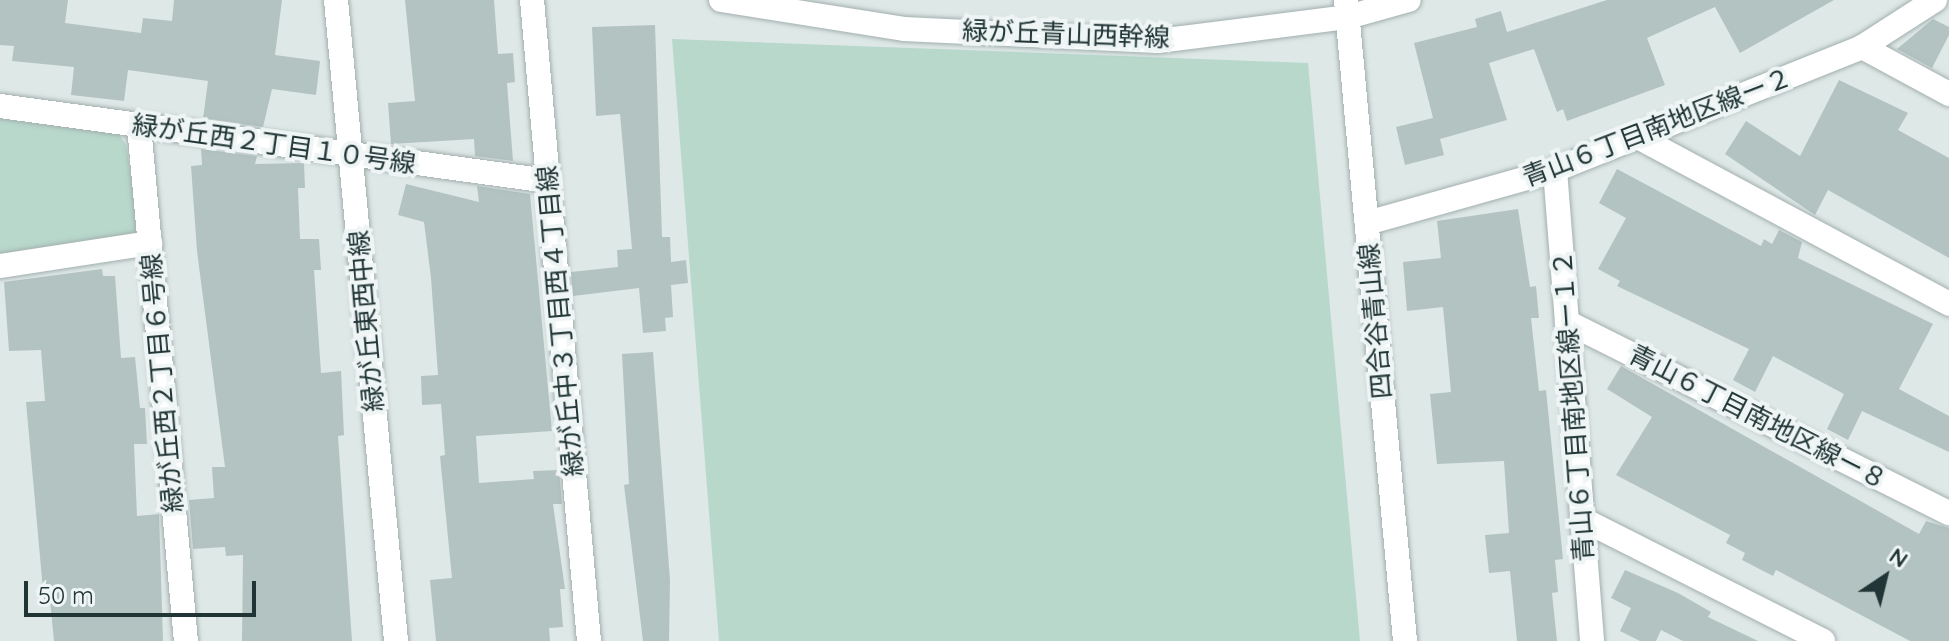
<!DOCTYPE html>
<meta charset="utf-8">
<style>
body{margin:0}
#map{position:relative;width:1949px;height:641px;overflow:hidden;background:#dee8e7;font-family:Quicksand,"Noto Sans JP",sans-serif}
div>[style]{position:absolute}
.green>*{inset:0;background:#b8d8cc}
.building>*{inset:0;background:#b3c3c1}
.roads{filter:drop-shadow(0 0 2px #a2afae) drop-shadow(0 0 2px #a2afae)}
.street>*{height:24px;margin:-12px;padding:0 12px;transform-origin:12px;border-radius:12px;background:#fff}
.secondary>*{height:24px;margin:-12px;padding:0 12px;transform-origin:12px;border-radius:12px;background:#fff}
span{translate:-50% -50%;white-space:nowrap;text-align:center;line-height:1.15;-webkit-text-stroke:8px #eef5f4;paint-order:stroke}
.street-label{font-size:26px;color:#213536}
.north{position:absolute;left:1845px;top:537px;width:80px;height:80px;-webkit-text-stroke:6px #eef5f4;paint-order:stroke;rotate:35deg;font-size:22px;font-weight:700;line-height:32px;text-align:center;color:#213536}
.north::after{content:'';display:block;margin:auto;width:28px;height:36px;background:#213536;clip-path:polygon(50% 0,100% 100%,50% 72%,0 100%)}
.scale{position:absolute;left:24px;top:581px;width:232px;height:36px;box-sizing:border-box;border:4px solid #213536;border-top:0;padding-left:10px;font-size:24px;line-height:28px;white-space:nowrap;color:#213536;-webkit-text-stroke:6px #eef5f4;paint-order:stroke}
</style>
<div id="map">
<div class="green">
<i style="clip-path:polygon(672px 39px,1308px 63px,1360px 641px,719px 641px)"></i>
<i style="clip-path:polygon(0 118px,119px 134px,126px 145px,139px 228px,131px 239px,0 258px)"></i>
</div>
<div class="building">
<i style="clip-path:polygon(0 0,68px 0,65px 23px,141px 33px,143px 18px,172px 21px,174px 0,282px 0,275px 55px,320px 61px,316px 95px,272px 89px,263px 127px,203px 119px,208px 81px,128px 70px,124px 101px,71px 95px,74px 67px,12px 61px,14px 46px,0 45px)"></i>
<i style="clip-path:polygon(405px 0,494px 0,498px 54px,513px 53px,515px 82px,507px 83px,513px 161px,475px 156px,474px 139px,391px 144px,388px 103px,415px 101px)"></i>
<i style="clip-path:polygon(1607px 0,1834px 0,1740px 53px,1715px 7px,1647px 38px,1665px 85px,1567px 121px,1563px 109px,1557px 112px,1534px 49px,1489px 63px,1507px 120px,1440px 139px,1444px 155px,1405px 165px,1396px 127px,1433px 118px,1414px 43px,1477px 27px,1475px 19px,1501px 11px,1507px 32px)"></i>
<i style="clip-path:polygon(1933px 19px,1949px 27px,1949px 35px,1932px 68px,1897px 49px)"></i>
<i style="clip-path:polygon(655px 25px,662px 237px,670px 237px,671px 262px,686px 260px,688px 283px,671px 285px,673px 317px,665px 318px,666px 331px,643px 333px,639px 288px,573px 296px,571px 272px,618px 267px,617px 250px,632px 249px,620px 114px,596px 116px,592px 27px)"></i>
<i style="clip-path:polygon(1839px 80px,1908px 113px,1898px 130px,1949px 158px,1949px 258px,1828px 190px,1815px 215px,1725px 154px,1746px 121px,1800px 156px)"></i>
<i style="clip-path:polygon(201px 149px,257px 156px,255px 164px,304px 163px,305px 188px,298px 188px,300px 239px,319px 239px,321px 270px,314px 270px,321px 373px,341px 371px,344px 435px,338px 436px,352px 641px,242px 641px,243px 555px,226px 556px,225px 547px,193px 549px,189px 500px,214px 498px,212px 467px,225px 467px,197px 251px,191px 166px,202px 165px)"></i>
<i style="clip-path:polygon(1617px 169px,1761px 246px,1764px 239px,1772px 244px,1779px 230px,1802px 242px,1798px 258px,1933px 324px,1899px 389px,1949px 416px,1949px 452px,1862px 411px,1848px 440px,1827px 429px,1844px 394px,1773px 356px,1755px 392px,1733px 380px,1749px 349px,1617px 286px,1620px 281px,1598px 269px,1626px 218px,1599px 203px)"></i>
<i style="clip-path:polygon(406px 184px,479px 202px,477px 186px,530px 194px,552px 431px,476px 436px,479px 483px,534px 479px,533px 471px,559px 470px,562px 504px,553px 504px,565px 589px,560px 589px,563px 627px,549px 628px,550px 641px,436px 641px,430px 580px,452px 578px,440px 456px,445px 455px,441px 404px,422px 405px,421px 376px,438px 375px,431px 278px,424px 222px,398px 215px)"></i>
<i style="clip-path:polygon(1518px 209px,1530px 287px,1536px 286px,1539px 318px,1531px 318px,1539px 391px,1546px 390px,1563px 559px,1555px 560px,1558px 592px,1552px 593px,1557px 641px,1517px 641px,1510px 571px,1489px 573px,1485px 535px,1509px 533px,1504px 461px,1437px 464px,1430px 394px,1451px 392px,1443px 307px,1407px 311px,1403px 262px,1441px 258px,1437px 221px)"></i>
<i style="clip-path:polygon(102px 269px,103px 276px,115px 276px,121px 358px,135px 357px,140px 408px,145px 408px,147px 444px,134px 444px,137px 516px,159px 514px,163px 641px,54px 641px,50px 600px,44px 601px,26px 402px,45px 401px,41px 350px,9px 351px,4px 282px)"></i>
<i style="clip-path:polygon(653px 352px,670px 580px,669px 641px,643px 641px,624px 485px,629px 484px,622px 354px)"></i>
<i style="clip-path:polygon(1621px 366px,1919px 534px,1926px 521px,1949px 528px,1949px 641px,1910px 641px,1776px 570px,1773px 576px,1742px 560px,1745px 553px,1726px 543px,1730px 535px,1616px 475px,1652px 417px,1607px 389px)"></i>
<i style="clip-path:polygon(1625px 570px,1678px 593px,1711px 612px,1708px 617px,1758px 641px,1683px 641px,1661px 630px,1656px 641px,1640px 641px,1620px 631px,1631px 608px,1611px 598px)"></i>
</div>
<div class="roads">
<div class="street">
<i style="left:532px;top:0;width:644px;rotate:84.92deg"></i>
<i style="left:1862px;top:47px;width:99px;rotate:28.4deg"></i>
<i style="left:0;top:106px;width:553px;rotate:7.79deg"></i>
<i style="left:139px;top:126px;width:517px;rotate:84.79deg"></i>
<i style="left:1638px;top:137px;width:353px;rotate:28.2deg"></i>
<i style="left:1555px;top:170px;width:472px;rotate:85.5deg"></i>
<i style="left:1367px;top:223px;width:195px;rotate:-15.7deg"></i>
<i style="left:1555px;top:170px;width:331px;rotate:-21.8deg"></i>
<i style="left:1862px;top:47px;width:87px;rotate:-32.8deg"></i>
<i style="left:0;top:266px;width:152px;rotate:-8.7deg"></i>
<i style="left:1567px;top:322px;width:427px;rotate:26.6deg"></i>
<i style="left:1582px;top:519px;width:270px;rotate:26.8deg"></i>
</div>
<div class="secondary">
<i style="left:336px;top:0;width:644px;rotate:84.65deg"></i>
<i style="left:721px;top:0;width:185px;rotate:9deg"></i>
<i style="left:904px;top:29px;width:254px;rotate:2.7deg"></i>
<i style="left:1158px;top:41px;width:192px;rotate:-7.2deg"></i>
<i style="left:1348px;top:17px;width:63px;rotate:-15.6deg"></i>
<i style="left:1346px;top:0;width:644px;rotate:84.74deg"></i>
</div>
</div>
<div class="street-label">
<span style="left:1066px;top:34px;rotate:2deg">緑が丘青山西幹線</span>
<span style="left:1657px;top:127px;rotate:-21deg">青山６丁目南地区線ー２</span>
<span style="left:274px;top:144px;rotate:8deg">緑が丘西２丁目１０号線</span>
<span style="left:366px;top:321px;rotate:-95deg">緑が丘東西中線</span>
<span style="left:560px;top:321px;rotate:-95deg">緑が丘中３丁目西４丁目線</span>
<span style="left:1375px;top:321px;rotate:-95deg">四合谷青山線</span>
<span style="left:162px;top:383px;rotate:-95deg">緑が丘西２丁目６号線</span>
<span style="left:1573px;top:406px;rotate:-94deg">青山６丁目南地区線ー１２</span>
<span style="left:1758px;top:417px;rotate:27deg">青山６丁目南地区線ー８</span>
</div>
<div class="north">N</div>
<div class="scale">50 m</div>
</div>
